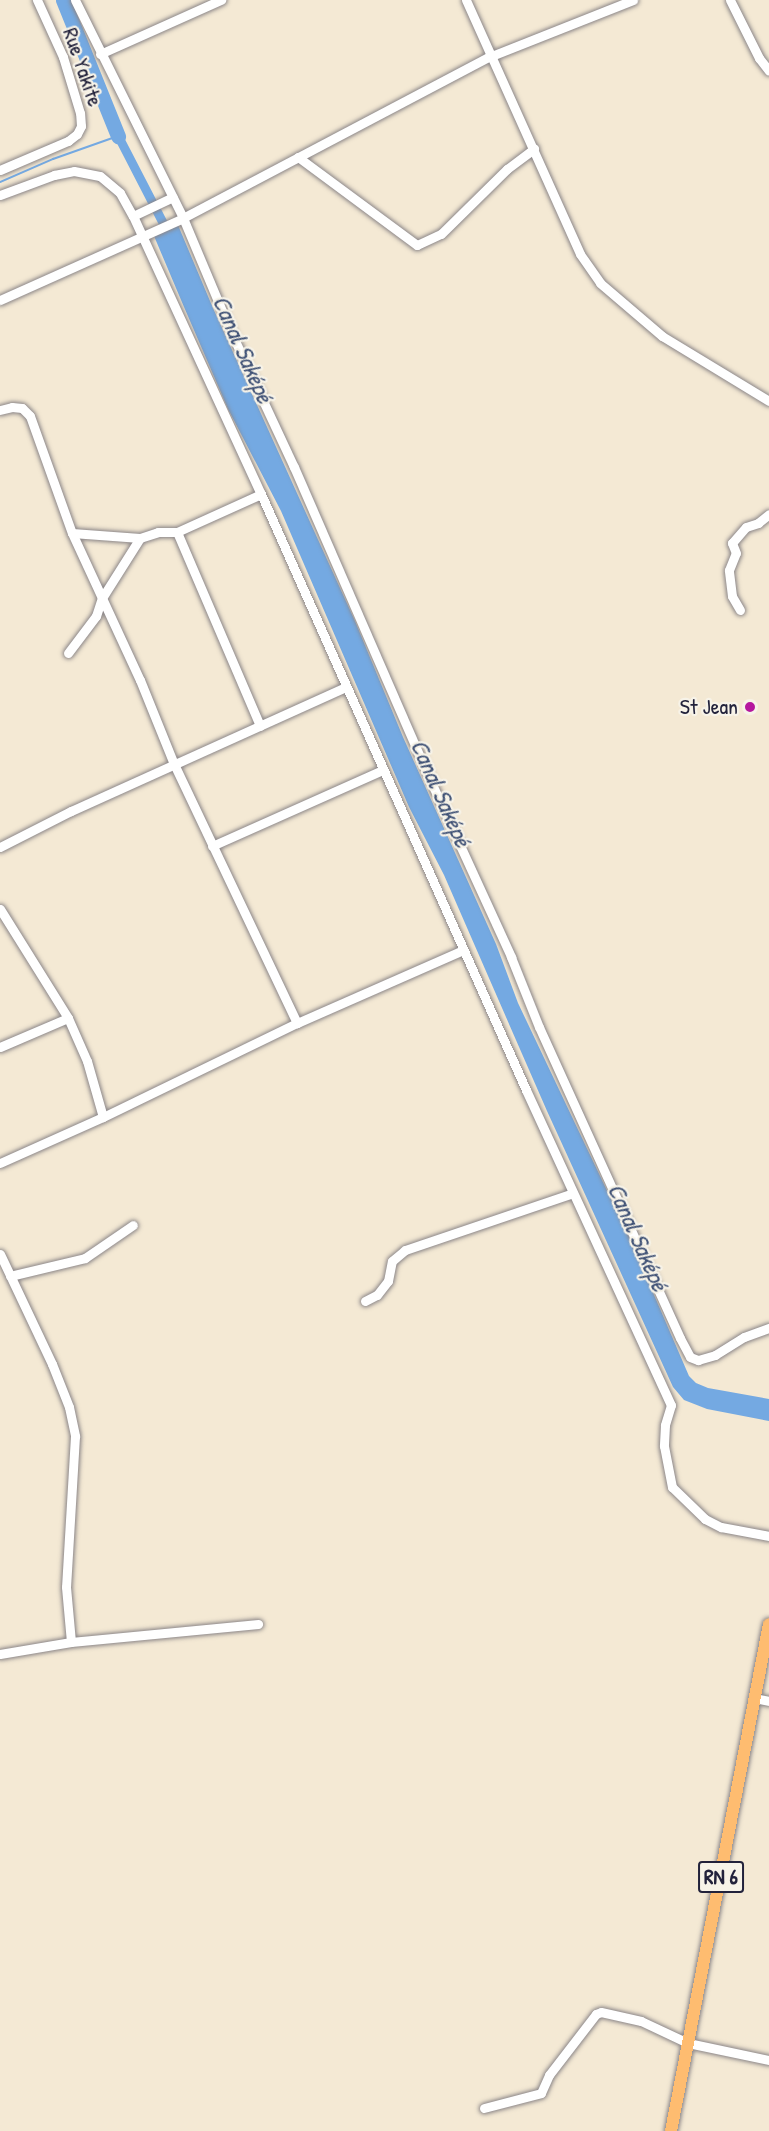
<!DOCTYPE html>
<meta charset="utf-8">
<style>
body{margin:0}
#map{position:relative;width:769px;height:2131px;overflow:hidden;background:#f4e9d4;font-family:"Patrick Hand",sans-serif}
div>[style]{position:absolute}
.water>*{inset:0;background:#74a9e2}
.stream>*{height:2px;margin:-1px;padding:0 1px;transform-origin:1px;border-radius:1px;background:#74a9e2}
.canal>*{height:9px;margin:-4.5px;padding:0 4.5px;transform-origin:4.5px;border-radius:4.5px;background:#74a9e2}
.river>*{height:15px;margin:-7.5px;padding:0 7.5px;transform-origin:7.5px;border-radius:7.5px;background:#74a9e2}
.roads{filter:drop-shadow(0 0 2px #8b8688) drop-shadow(0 0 2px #8b8688)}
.minor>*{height:9px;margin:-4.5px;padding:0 4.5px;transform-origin:4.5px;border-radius:4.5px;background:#fff}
.major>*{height:12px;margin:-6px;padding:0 6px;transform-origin:6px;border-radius:6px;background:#febc70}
.dots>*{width:16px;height:16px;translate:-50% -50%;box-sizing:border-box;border:3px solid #f7f3e8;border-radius:50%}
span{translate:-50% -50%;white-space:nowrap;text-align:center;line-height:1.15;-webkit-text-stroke:4.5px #f7f3e8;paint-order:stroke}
.shield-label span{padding:2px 4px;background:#f7f3e8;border:2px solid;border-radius:4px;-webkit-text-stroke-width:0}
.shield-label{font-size:21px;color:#22223b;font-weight:700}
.street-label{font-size:22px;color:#22223b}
.poi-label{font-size:22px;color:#22223b}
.right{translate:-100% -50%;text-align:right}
.water-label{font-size:24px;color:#3f5175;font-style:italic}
</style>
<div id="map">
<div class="water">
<i style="clip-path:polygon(178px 225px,213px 308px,355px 621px,403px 737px,496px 944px,518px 1003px,630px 1239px,689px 1376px,696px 1383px,708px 1388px,769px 1399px,769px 1421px,707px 1409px,684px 1400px,673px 1387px,547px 1111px,444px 875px,409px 807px,281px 511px,228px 409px,184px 307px,154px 236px)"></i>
</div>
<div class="stream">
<i style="left:0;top:182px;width:58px;rotate:-23.5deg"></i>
<i style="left:53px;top:159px;width:69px;rotate:-19.5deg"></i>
</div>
<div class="canal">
<i style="left:118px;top:136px;width:109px;rotate:62.7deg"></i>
</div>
<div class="river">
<i style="left:63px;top:0;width:147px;rotate:68deg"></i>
</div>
<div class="roads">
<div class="minor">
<i style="left:75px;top:0;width:243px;rotate:63.6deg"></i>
<i style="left:183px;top:218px;width:121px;rotate:67.2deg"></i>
<i style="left:230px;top:330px;width:151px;rotate:65deg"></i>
<i style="left:294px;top:467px;width:331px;rotate:66.5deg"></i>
<i style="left:426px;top:771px;width:205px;rotate:65.4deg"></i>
<i style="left:511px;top:957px;width:75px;rotate:68.2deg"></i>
<i style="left:539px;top:1027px;width:341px;rotate:65.6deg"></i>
<i style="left:680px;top:1338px;width:21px;rotate:62deg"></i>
<i style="left:690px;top:1357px;width:9px;rotate:21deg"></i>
<i style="left:698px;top:1360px;width:18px;rotate:-16deg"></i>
<i style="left:715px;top:1355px;width:34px;rotate:-32deg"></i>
<i style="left:744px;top:1337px;width:27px;rotate:-20deg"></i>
<i style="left:466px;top:0;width:278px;rotate:65.8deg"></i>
<i style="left:580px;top:254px;width:35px;rotate:55deg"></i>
<i style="left:600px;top:283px;width:82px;rotate:40.5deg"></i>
<i style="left:662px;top:336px;width:125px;rotate:31.3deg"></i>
<i style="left:730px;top:0;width:65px;rotate:63.4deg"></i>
<i style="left:759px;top:58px;width:16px;rotate:52deg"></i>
<i style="left:100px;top:54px;width:133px;rotate:-24.1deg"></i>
<i style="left:298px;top:157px;width:148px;rotate:36.5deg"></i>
<i style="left:417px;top:245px;width:26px;rotate:-25deg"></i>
<i style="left:441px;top:234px;width:93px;rotate:-44.6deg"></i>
<i style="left:507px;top:169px;width:34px;rotate:-37deg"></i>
<i style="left:0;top:170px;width:74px;rotate:-23.1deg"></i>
<i style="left:68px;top:141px;width:11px;rotate:-38deg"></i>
<i style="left:77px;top:134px;width:9px;rotate:-63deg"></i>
<i style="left:81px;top:126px;width:13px;rotate:-94deg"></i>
<i style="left:80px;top:113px;width:59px;rotate:-106.9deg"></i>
<i style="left:63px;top:57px;width:63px;rotate:-114.5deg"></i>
<i style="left:0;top:195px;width:58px;rotate:-20.3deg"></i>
<i style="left:54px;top:175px;width:20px;rotate:-11deg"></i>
<i style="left:74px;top:171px;width:26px;rotate:11deg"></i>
<i style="left:100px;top:176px;width:26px;rotate:40deg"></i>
<i style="left:120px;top:193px;width:26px;rotate:61deg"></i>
<i style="left:133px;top:216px;width:306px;rotate:65.3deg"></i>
<i style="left:261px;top:494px;width:652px;rotate:66.03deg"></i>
<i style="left:526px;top:1090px;width:347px;rotate:65.3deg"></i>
<i style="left:671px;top:1405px;width:21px;rotate:107deg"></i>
<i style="left:665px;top:1425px;width:21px;rotate:93deg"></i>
<i style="left:664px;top:1446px;width:42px;rotate:79deg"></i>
<i style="left:672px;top:1487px;width:46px;rotate:44.1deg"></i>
<i style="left:705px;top:1519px;width:18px;rotate:27deg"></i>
<i style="left:721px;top:1527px;width:49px;rotate:10.6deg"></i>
<i style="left:133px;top:216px;width:44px;rotate:-25.4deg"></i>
<i style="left:0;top:300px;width:201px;rotate:-24.1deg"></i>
<i style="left:183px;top:218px;width:346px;rotate:-27.8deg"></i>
<i style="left:489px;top:57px;width:155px;rotate:-21.6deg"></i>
<i style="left:0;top:410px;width:12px;rotate:-14deg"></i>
<i style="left:12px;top:407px;width:10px;rotate:6deg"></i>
<i style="left:22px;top:408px;width:11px;rotate:45deg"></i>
<i style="left:30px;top:416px;width:124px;rotate:70.3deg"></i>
<i style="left:72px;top:533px;width:162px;rotate:65.2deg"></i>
<i style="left:140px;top:680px;width:91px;rotate:68deg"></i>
<i style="left:174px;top:764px;width:287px;rotate:64.6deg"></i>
<i style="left:177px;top:532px;width:211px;rotate:66.8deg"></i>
<i style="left:72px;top:533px;width:68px;rotate:4.2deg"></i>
<i style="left:140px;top:538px;width:19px;rotate:-18deg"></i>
<i style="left:158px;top:532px;width:19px"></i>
<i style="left:177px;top:532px;width:92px;rotate:-24.3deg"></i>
<i style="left:740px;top:610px;width:16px;rotate:-120deg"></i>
<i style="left:732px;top:596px;width:26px;rotate:-97deg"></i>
<i style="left:729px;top:570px;width:18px;rotate:-68deg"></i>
<i style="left:736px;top:553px;width:11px;rotate:-112deg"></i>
<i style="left:732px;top:543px;width:21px;rotate:-49deg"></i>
<i style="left:746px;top:527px;width:13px;rotate:-18deg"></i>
<i style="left:758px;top:523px;width:14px;rotate:-39deg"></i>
<i style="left:68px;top:653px;width:46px;rotate:-52.9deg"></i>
<i style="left:96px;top:616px;width:19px;rotate:-72deg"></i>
<i style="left:102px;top:598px;width:71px;rotate:-57.7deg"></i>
<i style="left:212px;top:846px;width:187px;rotate:-24deg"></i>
<i style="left:0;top:847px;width:80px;rotate:-26.9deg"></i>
<i style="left:71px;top:811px;width:302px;rotate:-24.3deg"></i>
<i style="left:0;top:909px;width:128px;rotate:58deg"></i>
<i style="left:68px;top:1018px;width:47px;rotate:66.2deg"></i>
<i style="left:87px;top:1061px;width:58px;rotate:74.1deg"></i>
<i style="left:0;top:1047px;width:74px;rotate:-23.1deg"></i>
<i style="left:0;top:1163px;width:113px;rotate:-24.1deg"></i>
<i style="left:103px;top:1117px;width:216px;rotate:-25.9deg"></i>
<i style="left:297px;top:1023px;width:181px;rotate:-23.7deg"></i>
<i style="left:0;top:1254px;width:122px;rotate:64.7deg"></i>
<i style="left:52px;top:1364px;width:46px;rotate:68.4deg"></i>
<i style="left:69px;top:1407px;width:30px;rotate:78deg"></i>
<i style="left:75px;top:1436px;width:151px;rotate:93.4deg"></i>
<i style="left:66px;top:1587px;width:55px;rotate:84.8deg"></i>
<i style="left:10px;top:1276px;width:77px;rotate:-13.5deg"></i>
<i style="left:85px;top:1258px;width:58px;rotate:-34.5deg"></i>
<i style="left:365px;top:1301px;width:13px;rotate:-27deg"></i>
<i style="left:377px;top:1295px;width:18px;rotate:-52deg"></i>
<i style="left:388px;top:1281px;width:20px;rotate:-79deg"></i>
<i style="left:392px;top:1261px;width:17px;rotate:-40deg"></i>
<i style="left:405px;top:1250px;width:177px;rotate:-18.7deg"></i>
<i style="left:0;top:1654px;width:72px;rotate:-9.6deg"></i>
<i style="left:71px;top:1642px;width:188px;rotate:-5.5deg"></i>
<i style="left:754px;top:1698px;width:15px;rotate:11deg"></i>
<i style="left:484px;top:2108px;width:59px;rotate:-14.7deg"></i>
<i style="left:541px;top:2093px;width:20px;rotate:-66deg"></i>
<i style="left:549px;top:2075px;width:77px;rotate:-52.4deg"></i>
<i style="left:596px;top:2014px;width:5px;rotate:-22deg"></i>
<i style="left:601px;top:2012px;width:41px;rotate:12.7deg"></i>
<i style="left:641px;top:2021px;width:52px;rotate:25.1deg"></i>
<i style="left:688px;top:2043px;width:83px;rotate:11.9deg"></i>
</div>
<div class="major">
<i style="left:671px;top:2131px;width:516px;rotate:-79.06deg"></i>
</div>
</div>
<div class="dots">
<i style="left:750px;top:707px;background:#b5179e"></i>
</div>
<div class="shield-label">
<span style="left:721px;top:1877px">RN 6</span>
</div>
<div class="street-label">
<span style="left:83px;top:67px;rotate:71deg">Rue Yakite</span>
</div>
<div class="poi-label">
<span class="right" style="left:738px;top:707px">St Jean</span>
</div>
<div class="water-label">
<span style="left:243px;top:349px;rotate:66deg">Canal Saképé</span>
<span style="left:441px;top:793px;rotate:66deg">Canal Saképé</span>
<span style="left:638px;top:1237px;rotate:66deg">Canal Saképé</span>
</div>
</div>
